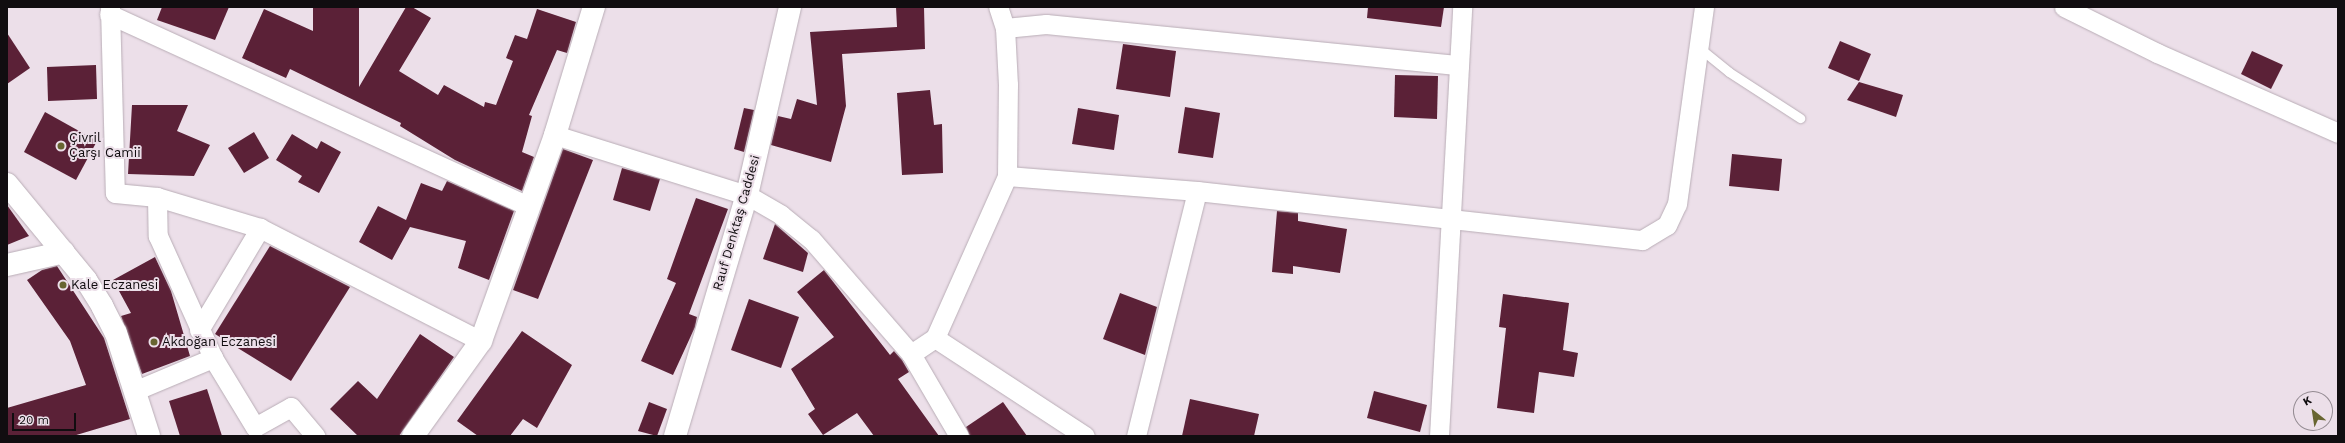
<!DOCTYPE html>
<meta charset="utf-8">
<style>
body{margin:0}
#map{position:relative;width:2345px;height:443px;overflow:hidden;background:#ecdfe9;font-family:"Work Sans",sans-serif}
div>[style]{position:absolute}
.building>*{inset:0;background:#5b2137}
.roads{filter:drop-shadow(0 0 1px #b9adb6) drop-shadow(0 0 1px #b9adb6)}
.lane>*{height:9px;margin:-4.5px;padding:0 4.5px;transform-origin:4.5px;border-radius:4.5px;background:#fff}
.street>*{height:19px;margin:-9.5px;padding:0 9.5px;transform-origin:9.5px;border-radius:9.5px;background:#fff}
.secondary>*{height:22px;margin:-11px;padding:0 11px;transform-origin:11px;border-radius:11px;background:#fff}
.dots>*{width:11px;height:11px;translate:-50% -50%;box-sizing:border-box;border:2px solid #ecdfe9;border-radius:50%}
span{translate:-50% -50%;white-space:nowrap;text-align:center;line-height:1.15;-webkit-text-stroke:4px #ecdfe9;paint-order:stroke}
.poi-label{font-size:13px;color:#110d10}
.left{translate:0 -50%;text-align:left}
.street-label{font-size:13px;color:#110d10}
.frame{position:absolute;inset:0;border:8px solid #110d10;pointer-events:none}
.north{position:absolute;left:2293px;top:391px;width:40px;height:40px;box-sizing:border-box;background:#ecdfe9;border:1px solid #948b92;border-radius:50%;rotate:330deg;font-size:11px;font-weight:700;line-height:16px;text-align:center;color:#110d10}
.north::after{content:'';display:block;margin:auto;width:14px;height:18px;background:#686531;clip-path:polygon(50% 0,100% 100%,50% 72%,0 100%)}
.scale{position:absolute;left:12px;top:413px;width:64px;height:18px;box-sizing:border-box;border:2px solid #110d10;border-top:0;padding-left:5px;font-size:12px;line-height:14px;white-space:nowrap;color:#110d10;-webkit-text-stroke:3px #ecdfe9;paint-order:stroke}
</style>
<div id="map">
<div class="building">
<i style="clip-path:polygon(162px 7px,229px 7px,215px 40px,157px 20px)"></i>
<i style="clip-path:polygon(313px 7px,359px 7px,359px 87px,406px 7px,412px 7px,431px 18px,399px 71px,438px 95px,444px 85px,484px 107px,485px 102px,496px 105px,513px 61px,506px 58px,515px 35px,527px 39px,537px 9px,576px 22px,567px 53px,557px 50px,529px 115px,532px 116px,522px 152px,534px 157px,522px 191px,455px 160px,400px 126px,401px 123px,290px 69px,286px 78px,242px 58px,264px 9px,313px 31px)"></i>
<i style="clip-path:polygon(896px 7px,924px 7px,925px 49px,842px 54px,846px 106px,831px 162px,771px 145px,778px 116px,791px 119px,797px 99px,817px 105px,810px 32px,897px 27px)"></i>
<i style="clip-path:polygon(1368px 7px,1444px 7px,1441px 27px,1367px 18px)"></i>
<i style="clip-path:polygon(7px 33px,30px 68px,7px 84px)"></i>
<i style="clip-path:polygon(1840px 41px,1871px 54px,1859px 81px,1828px 68px)"></i>
<i style="clip-path:polygon(1123px 44px,1176px 51px,1170px 97px,1116px 89px)"></i>
<i style="clip-path:polygon(2252px 51px,2283px 65px,2271px 89px,2241px 74px)"></i>
<i style="clip-path:polygon(96px 65px,97px 99px,48px 101px,47px 67px)"></i>
<i style="clip-path:polygon(1395px 75px,1438px 76px,1437px 119px,1394px 117px)"></i>
<i style="clip-path:polygon(1859px 82px,1903px 95px,1896px 117px,1847px 100px)"></i>
<i style="clip-path:polygon(930px 90px,934px 125px,942px 124px,943px 173px,902px 175px,897px 93px)"></i>
<i style="clip-path:polygon(132px 105px,188px 105px,177px 131px,210px 145px,194px 176px,128px 174px)"></i>
<i style="clip-path:polygon(1185px 107px,1220px 113px,1213px 158px,1178px 153px)"></i>
<i style="clip-path:polygon(744px 108px,754px 110px,744px 152px,734px 149px)"></i>
<i style="clip-path:polygon(1078px 108px,1119px 115px,1114px 150px,1072px 144px)"></i>
<i style="clip-path:polygon(45px 112px,97px 141px,76px 180px,24px 152px)"></i>
<i style="clip-path:polygon(254px 132px,269px 158px,244px 173px,228px 148px)"></i>
<i style="clip-path:polygon(292px 134px,317px 149px,321px 141px,341px 152px,319px 193px,298px 182px,302px 176px,276px 160px)"></i>
<i style="clip-path:polygon(563px 149px,593px 160px,538px 299px,513px 290px)"></i>
<i style="clip-path:polygon(1732px 154px,1782px 159px,1779px 191px,1729px 186px)"></i>
<i style="clip-path:polygon(622px 168px,660px 179px,650px 211px,613px 200px)"></i>
<i style="clip-path:polygon(447px 181px,514px 211px,489px 280px,458px 268px,466px 241px,410px 227px,392px 260px,359px 242px,378px 206px,406px 220px,421px 183px,442px 191px)"></i>
<i style="clip-path:polygon(696px 198px,728px 209px,689px 314px,697px 317px,695px 327px,673px 375px,641px 361px,676px 283px,667px 279px)"></i>
<i style="clip-path:polygon(7px 205px,29px 236px,7px 245px)"></i>
<i style="clip-path:polygon(1277px 211px,1298px 213px,1298px 221px,1347px 229px,1340px 273px,1293px 266px,1293px 274px,1272px 272px)"></i>
<i style="clip-path:polygon(775px 224px,808px 253px,803px 272px,763px 259px)"></i>
<i style="clip-path:polygon(270px 246px,350px 287px,291px 381px,215px 334px)"></i>
<i style="clip-path:polygon(155px 257px,171px 291px,190px 356px,142px 374px,121px 316px,131px 313px,113px 280px)"></i>
<i style="clip-path:polygon(57px 266px,104px 338px,130px 419px,73px 436px,7px 436px,7px 408px,86px 385px,70px 341px,27px 280px,42px 270px)"></i>
<i style="clip-path:polygon(824px 270px,890px 355px,894px 351px,902px 360px,909px 372px,898px 379px,939px 436px,874px 436px,857px 413px,823px 435px,808px 414px,815px 409px,791px 369px,834px 337px,797px 292px)"></i>
<i style="clip-path:polygon(1120px 293px,1157px 307px,1145px 355px,1103px 339px)"></i>
<i style="clip-path:polygon(1503px 294px,1569px 303px,1563px 350px,1578px 353px,1574px 377px,1539px 372px,1534px 413px,1497px 408px,1506px 328px,1499px 327px)"></i>
<i style="clip-path:polygon(749px 299px,799px 317px,781px 368px,731px 350px)"></i>
<i style="clip-path:polygon(522px 331px,572px 365px,537px 428px,523px 419px,510px 436px,478px 436px,457px 421px)"></i>
<i style="clip-path:polygon(420px 334px,454px 357px,399px 436px,358px 436px,330px 409px,358px 381px,377px 399px)"></i>
<i style="clip-path:polygon(207px 389px,222px 436px,180px 436px,169px 401px)"></i>
<i style="clip-path:polygon(1374px 391px,1427px 405px,1420px 432px,1367px 418px)"></i>
<i style="clip-path:polygon(1190px 399px,1259px 414px,1254px 436px,1182px 436px)"></i>
<i style="clip-path:polygon(649px 402px,667px 409px,657px 436px,638px 431px)"></i>
<i style="clip-path:polygon(1003px 402px,1027px 436px,970px 436px,966px 427px)"></i>
</div>
<div class="roads">
<div class="lane">
<i style="left:1697px;top:46px;width:41px;rotate:39.1deg"></i>
<i style="left:1729px;top:72px;width:85px;rotate:32.9deg"></i>
</div>
<div class="street">
<i style="left:110px;top:7px;width:186px;rotate:88.5deg"></i>
<i style="left:115px;top:193px;width:42px;rotate:5.4deg"></i>
<i style="left:157px;top:197px;width:108px;rotate:16.8deg"></i>
<i style="left:260px;top:228px;width:248px;rotate:27.1deg"></i>
<i style="left:2064px;top:7px;width:104px;rotate:26.3deg"></i>
<i style="left:2157px;top:53px;width:198px;rotate:23.8deg"></i>
<i style="left:109px;top:14px;width:462px;rotate:24.6deg"></i>
<i style="left:1005px;top:28px;width:41px;rotate:-5.6deg"></i>
<i style="left:1046px;top:24px;width:415px;rotate:5.7deg"></i>
<i style="left:555px;top:135px;width:201px;rotate:17.4deg"></i>
<i style="left:747px;top:195px;width:39px;rotate:30deg"></i>
<i style="left:781px;top:215px;width:38px;rotate:39deg"></i>
<i style="left:811px;top:239px;width:152px;rotate:49deg"></i>
<i style="left:911px;top:354px;width:95px;rotate:59.7deg"></i>
<i style="left:1007px;top:176px;width:191px;rotate:4.5deg"></i>
<i style="left:1197px;top:191px;width:448px;rotate:6.3deg"></i>
<i style="left:1642px;top:240px;width:29px;rotate:-31deg"></i>
<i style="left:1667px;top:225px;width:23px;rotate:-65deg"></i>
<i style="left:1677px;top:204px;width:199px;rotate:-82.2deg"></i>
<i style="left:157px;top:197px;width:39px;rotate:89deg"></i>
<i style="left:158px;top:236px;width:134px;rotate:65.7deg"></i>
<i style="left:213px;top:358px;width:81px;rotate:58.7deg"></i>
<i style="left:255px;top:427px;width:41px;rotate:-29.1deg"></i>
<i style="left:291px;top:407px;width:38px;rotate:50deg"></i>
<i style="left:199px;top:330px;width:119px;rotate:-59.1deg"></i>
<i style="left:935px;top:338px;width:179px;rotate:33.2deg"></i>
<i style="left:911px;top:354px;width:29px;rotate:-34deg"></i>
<i style="left:935px;top:338px;width:177px;rotate:-66deg"></i>
<i style="left:1007px;top:176px;width:91px;rotate:-89.4deg"></i>
<i style="left:1008px;top:85px;width:57px;rotate:-93deg"></i>
<i style="left:1005px;top:28px;width:22px;rotate:-108deg"></i>
<i style="left:134px;top:391px;width:86px;rotate:-22.7deg"></i>
<i style="left:1136px;top:436px;width:252px;rotate:-76deg"></i>
<i style="left:1439px;top:436px;width:430px;rotate:-86.9deg"></i>
</div>
<div class="secondary">
<i style="left:7px;top:184px;width:124px;rotate:50.5deg"></i>
<i style="left:86px;top:280px;width:31px;rotate:58deg"></i>
<i style="left:102px;top:306px;width:30px;rotate:63deg"></i>
<i style="left:116px;top:333px;width:108px;rotate:72.2deg"></i>
<i style="left:7px;top:265px;width:58px;rotate:-12.8deg"></i>
<i style="left:413px;top:436px;width:117px;rotate:-54.4deg"></i>
<i style="left:481px;top:341px;width:219px;rotate:-70.2deg"></i>
<i style="left:555px;top:135px;width:134px;rotate:-73.1deg"></i>
<i style="left:675px;top:436px;width:252px;rotate:-73.4deg"></i>
<i style="left:747px;top:195px;width:193px;rotate:-77.1deg"></i>
</div>
</div>
<div class="dots">
<i style="left:61px;top:146px;background:#686531"></i>
<i style="left:63px;top:285px;background:#686531"></i>
<i style="left:154px;top:342px;background:#686531"></i>
</div>
<div class="poi-label">
<span class="left" style="left:69px;top:146px">Çivril<br>Çarşı Camii</span>
<span class="left" style="left:71px;top:285px">Kale Eczanesi</span>
<span class="left" style="left:162px;top:342px">Akdoğan Eczanesi</span>
</div>
<div class="street-label">
<span style="left:737px;top:223px;rotate:-74deg">Rauf Denktaş Caddesi</span>
</div>
<div class="frame"></div>
<div class="north">K</div>
<div class="scale">20 m</div>
</div>
